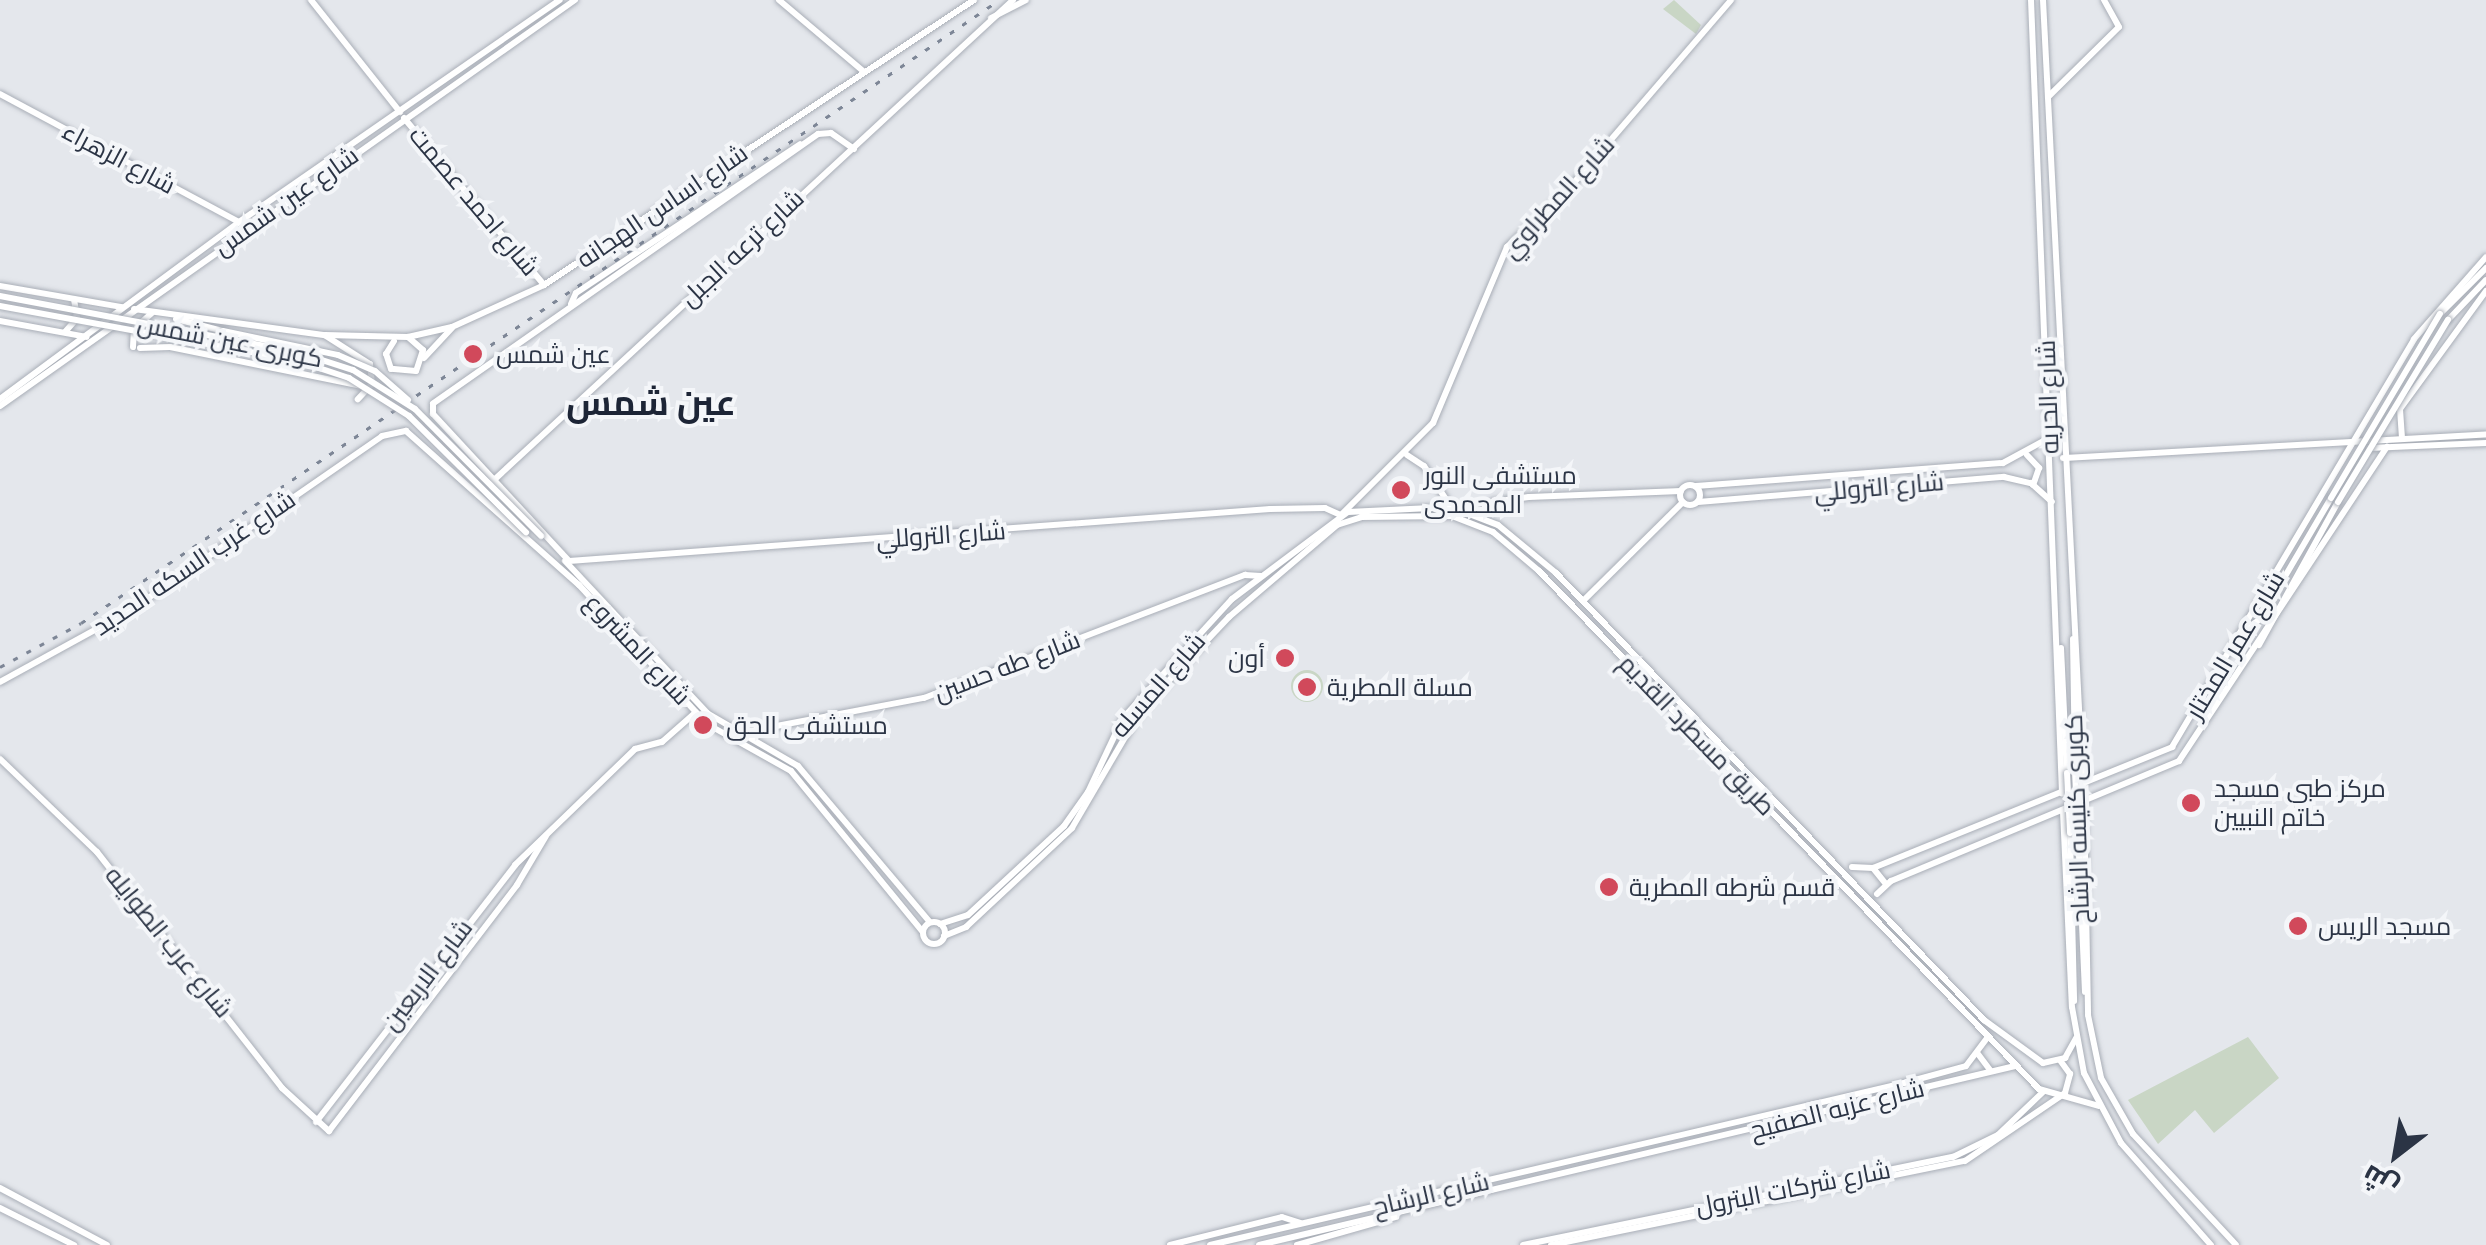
<!DOCTYPE html>
<meta charset="utf-8">
<style>
body{margin:0}
#map{position:relative;width:2486px;height:1245px;overflow:hidden;background:#e4e7ec;font-family:Raleway,Cairo,sans-serif}
div>[style]{position:absolute}
.green>*{inset:0;background:#c9d6c5}
.round{border-radius:50%}
.roads{filter:drop-shadow(0 0 2px #a9aeb7) drop-shadow(0 0 2px #a9aeb7)}
.secondary>*{height:6px;margin:-3px;padding:0 3px;transform-origin:3px;border-radius:3px;background:#fff}
.secondary>.ring{margin:-3px;padding:0;box-sizing:content-box;background:none;border:6px solid #fff;border-radius:50%}
.rail>*{height:2.5px;margin-top:-1.25px;transform-origin:0;background:repeating-linear-gradient(90deg,#7d8696 0 5px,transparent 0 15px)}
.bridges{filter:drop-shadow(0 0 2px #a9aeb7) drop-shadow(0 0 2px #a9aeb7)}
.secondary-bridge>*{height:6px;margin:-3px;padding:0 3px;transform-origin:3px;border-radius:3px;background:#fff}
.dots>*{width:28px;height:28px;translate:-50% -50%;box-sizing:border-box;border:5px solid #f4f6f9;border-radius:50%}
span{translate:-50% -50%;white-space:nowrap;text-align:center;line-height:1.15;-webkit-text-stroke:8px #f4f6f9;paint-order:stroke}
.street-label{font-size:25px;color:#2b3445}
.poi-label{font-size:25px;color:#2b3445}
.left{translate:0 -50%;text-align:left}
.right{translate:-100% -50%;text-align:right}
.district-label{font-size:35px;color:#1d2536;font-weight:700}
.north{position:absolute;left:2346px;top:1105px;width:100px;height:100px;-webkit-text-stroke:8px #f4f6f9;paint-order:stroke;rotate:211deg;font-size:28px;font-weight:700;line-height:40px;text-align:center;color:#2b3445}
.north::after{content:'';display:block;margin:auto;width:35px;height:45px;background:#2b3445;clip-path:polygon(50% 0,100% 100%,50% 72%,0 100%)}
</style>
<div id="map">
<div class="green">
<i style="clip-path:polygon(1674px 0,1701px 25px,1696px 34px,1663px 9px)"></i>
<i class="round" style="left:1291px;top:670px;width:32px;height:32px"></i>
<i style="clip-path:polygon(2248px 1037px,2279px 1078px,2214px 1133px,2195px 1110px,2158px 1144px,2128px 1100px)"></i>
</div>
<div class="roads">
<div class="secondary">
<i style="left:311px;top:0;width:143px;rotate:51.5deg"></i>
<i style="left:779px;top:0;width:110px;rotate:40.2deg"></i>
<i style="left:2031px;top:0;width:794px;rotate:87.76deg"></i>
<i style="left:2043px;top:0;width:787px;rotate:87.09deg"></i>
<i style="left:991px;top:18px;width:39px;rotate:-27deg"></i>
<i style="left:0;top:94px;width:271px;rotate:28.2deg"></i>
<i style="left:2049px;top:96px;width:98px;rotate:-44.6deg"></i>
<i style="left:2119px;top:27px;width:31px;rotate:-119deg"></i>
<i style="left:404px;top:118px;width:218px;rotate:50deg"></i>
<i style="left:854px;top:149px;width:28px;rotate:-145deg"></i>
<i style="left:831px;top:133px;width:13px;rotate:176deg"></i>
<i style="left:818px;top:134px;width:470px;rotate:145deg"></i>
<i style="left:433px;top:404px;width:10px;rotate:90deg"></i>
<i style="left:433px;top:414px;width:200px;rotate:47.2deg"></i>
<i style="left:569px;top:561px;width:703px;rotate:-4.24deg"></i>
<i style="left:1270px;top:509px;width:55px;rotate:-1deg"></i>
<i style="left:1325px;top:508px;width:17px;rotate:24deg"></i>
<i style="left:1341px;top:515px;width:130px;rotate:-45deg"></i>
<i style="left:1433px;top:423px;width:191px;rotate:-67.2deg"></i>
<i style="left:1507px;top:247px;width:81px;rotate:-43deg"></i>
<i style="left:1566px;top:192px;width:253px;rotate:-49.3deg"></i>
<i style="left:0;top:286px;width:124px;rotate:9.8deg"></i>
<i style="left:571px;top:304px;width:12px;rotate:-66deg"></i>
<i style="left:576px;top:293px;width:269px;rotate:-33.6deg"></i>
<i style="left:134px;top:309px;width:193px;rotate:7.8deg"></i>
<i style="left:325px;top:335px;width:83px;rotate:1.4deg"></i>
<i style="left:408px;top:337px;width:20px;rotate:41deg"></i>
<i style="left:423px;top:350px;width:22px;rotate:108deg"></i>
<i style="left:416px;top:371px;width:25px;rotate:-175deg"></i>
<i style="left:391px;top:369px;width:16px;rotate:-108deg"></i>
<i style="left:386px;top:354px;width:15px;rotate:-58deg"></i>
<i style="left:2440px;top:314px;width:65px;rotate:-45deg"></i>
<i style="left:176px;top:319px;width:49px;rotate:14.3deg"></i>
<i style="left:2448px;top:320px;width:55px;rotate:-46.5deg"></i>
<i style="left:0;top:321px;width:88px;rotate:10.4deg"></i>
<i style="left:65px;top:332px;width:18px;rotate:-49deg"></i>
<i style="left:77px;top:318px;width:19px;rotate:-99deg"></i>
<i style="left:326px;top:336px;width:52px;rotate:32.5deg"></i>
<i style="left:370px;top:364px;width:20px;rotate:84deg"></i>
<i style="left:372px;top:384px;width:21px;rotate:133deg"></i>
<i style="left:408px;top:337px;width:45px;rotate:-12.8deg"></i>
<i style="left:452px;top:327px;width:101px;rotate:-24.5deg"></i>
<i style="left:544px;top:285px;width:516px;rotate:-33.54deg"></i>
<i style="left:133px;top:347px;width:18px;rotate:-87deg"></i>
<i style="left:134px;top:329px;width:24px;rotate:-42deg"></i>
<i style="left:140px;top:348px;width:30px;rotate:-2deg"></i>
<i style="left:170px;top:347px;width:195px;rotate:11.5deg"></i>
<i style="left:424px;top:358px;width:41px;rotate:-47deg"></i>
<i style="left:0;top:399px;width:297px;rotate:-36.5deg"></i>
<i style="left:239px;top:222px;width:390px;rotate:-34.7deg"></i>
<i style="left:0;top:406px;width:704px;rotate:-35.23deg"></i>
<i style="left:2402px;top:438px;width:29px;rotate:-94deg"></i>
<i style="left:2400px;top:409px;width:146px;rotate:-53.9deg"></i>
<i style="left:2369px;top:448px;width:117px;rotate:-2.4deg"></i>
<i style="left:1407px;top:455px;width:20px;rotate:33deg"></i>
<i style="left:1424px;top:466px;width:49px;rotate:56.6deg"></i>
<i style="left:2027px;top:455px;width:18px;rotate:47deg"></i>
<i style="left:2039px;top:468px;width:18px;rotate:109deg"></i>
<i style="left:2063px;top:458px;width:424px;rotate:-3.2deg"></i>
<i style="left:494px;top:480px;width:707px;rotate:-42.76deg"></i>
<i class="ring" style="left:1680px;top:485px;width:14px;height:14px"></i>
<i style="left:1696px;top:486px;width:308px;rotate:-4.3deg"></i>
<i style="left:2003px;top:463px;width:52px;rotate:-28.5deg"></i>
<i style="left:1698px;top:502px;width:307px;rotate:-4.7deg"></i>
<i style="left:2004px;top:477px;width:28px;rotate:13deg"></i>
<i style="left:2031px;top:483px;width:28px;rotate:42deg"></i>
<i style="left:1478px;top:513px;width:19px;rotate:-36deg"></i>
<i style="left:1493px;top:502px;width:36px;rotate:-8deg"></i>
<i style="left:1529px;top:497px;width:152px;rotate:-2.3deg"></i>
<i style="left:565px;top:561px;width:208px;rotate:46.9deg"></i>
<i style="left:707px;top:713px;width:105px;rotate:30.2deg"></i>
<i style="left:798px;top:766px;width:204px;rotate:49.8deg"></i>
<i style="left:1584px;top:600px;width:139px;rotate:-44.7deg"></i>
<i style="left:2242px;top:633px;width:23px;rotate:-38deg"></i>
<i style="left:2260px;top:619px;width:140px;rotate:-59.6deg"></i>
<i style="left:2073px;top:639px;width:133px;rotate:89.1deg"></i>
<i style="left:2259px;top:645px;width:163px;rotate:-61.1deg"></i>
<i style="left:2061px;top:648px;width:125px;rotate:87.3deg"></i>
<i style="left:0;top:682px;width:149px;rotate:-28.8deg"></i>
<i style="left:131px;top:610px;width:305px;rotate:-34.7deg"></i>
<i style="left:382px;top:436px;width:25px;rotate:-12deg"></i>
<i style="left:406px;top:431px;width:232px;rotate:41.7deg"></i>
<i style="left:579px;top:585px;width:189px;rotate:47.4deg"></i>
<i style="left:707px;top:724px;width:96px;rotate:29.2deg"></i>
<i style="left:791px;top:771px;width:207px;rotate:50.7deg"></i>
<i style="left:745px;top:732px;width:182px;rotate:-10.8deg"></i>
<i style="left:924px;top:698px;width:344px;rotate:-21deg"></i>
<i style="left:1245px;top:575px;width:16px;rotate:4deg"></i>
<i style="left:0;top:759px;width:134px;rotate:43.8deg"></i>
<i style="left:97px;top:852px;width:300px;rotate:51.9deg"></i>
<i style="left:282px;top:1088px;width:64px;rotate:42.5deg"></i>
<i style="left:329px;top:1131px;width:310px;rotate:-52.6deg"></i>
<i style="left:517px;top:885px;width:57px;rotate:-59.4deg"></i>
<i style="left:2084px;top:802px;width:213px;rotate:88.9deg"></i>
<i style="left:2088px;top:1015px;width:64px;rotate:78.3deg"></i>
<i style="left:2101px;top:1078px;width:64px;rotate:60.3deg"></i>
<i style="left:2133px;top:1134px;width:151px;rotate:47.1deg"></i>
<i style="left:2063px;top:811px;width:196px;rotate:87.4deg"></i>
<i style="left:2072px;top:1007px;width:67px;rotate:79.7deg"></i>
<i style="left:2084px;top:1073px;width:79px;rotate:62.1deg"></i>
<i style="left:2121px;top:1143px;width:136px;rotate:48.6deg"></i>
<i style="left:2078px;top:832px;width:160px;rotate:87.5deg"></i>
<i style="left:2070px;top:833px;width:168px;rotate:88.6deg"></i>
<i style="left:1852px;top:867px;width:21px;rotate:3deg"></i>
<i style="left:1873px;top:868px;width:323px;rotate:-22deg"></i>
<i style="left:2172px;top:747px;width:474px;rotate:-59.3deg"></i>
<i style="left:2414px;top:339px;width:109px;rotate:-48.7deg"></i>
<i style="left:1873px;top:868px;width:21px;rotate:51deg"></i>
<i style="left:1877px;top:894px;width:19px;rotate:-43deg"></i>
<i style="left:1891px;top:881px;width:312px;rotate:-22.6deg"></i>
<i style="left:2179px;top:761px;width:377px;rotate:-56.5deg"></i>
<i class="ring" style="left:923px;top:922px;width:16px;height:16px"></i>
<i style="left:940px;top:924px;width:29px;rotate:-18deg"></i>
<i style="left:968px;top:915px;width:131px;rotate:-42.8deg"></i>
<i style="left:1064px;top:826px;width:42px;rotate:-54.8deg"></i>
<i style="left:1088px;top:792px;width:82px;rotate:-64.7deg"></i>
<i style="left:1123px;top:718px;width:161px;rotate:-47.5deg"></i>
<i style="left:1232px;top:599px;width:145px;rotate:-36.9deg"></i>
<i style="left:1348px;top:512px;width:103px;rotate:-2.8deg"></i>
<i style="left:1451px;top:507px;width:50px;rotate:21deg"></i>
<i style="left:1498px;top:525px;width:75px;rotate:39.6deg"></i>
<i style="left:1556px;top:573px;width:619px;rotate:46.24deg"></i>
<i style="left:1984px;top:1020px;width:73px;rotate:36.1deg"></i>
<i style="left:2043px;top:1063px;width:23px;rotate:-13deg"></i>
<i style="left:2065px;top:1058px;width:23px;rotate:-61deg"></i>
<i style="left:944px;top:936px;width:24px;rotate:-22deg"></i>
<i style="left:966px;top:927px;width:145px;rotate:-43deg"></i>
<i style="left:1072px;top:828px;width:137px;rotate:-59.7deg"></i>
<i style="left:1141px;top:710px;width:128px;rotate:-46.6deg"></i>
<i style="left:1229px;top:617px;width:142px;rotate:-40.4deg"></i>
<i style="left:1337px;top:525px;width:25px;rotate:-18deg"></i>
<i style="left:1361px;top:517px;width:91px;rotate:-0.6deg"></i>
<i style="left:1452px;top:516px;width:44px;rotate:21.3deg"></i>
<i style="left:1493px;top:532px;width:60px;rotate:40.3deg"></i>
<i style="left:1539px;top:571px;width:720px;rotate:46.01deg"></i>
<i style="left:2039px;top:1089px;width:62px;rotate:15.8deg"></i>
<i style="left:1978px;top:1054px;width:20px;rotate:53deg"></i>
<i style="left:316px;top:1122px;width:325px;rotate:-52.2deg"></i>
<i style="left:515px;top:865px;width:167px;rotate:-44deg"></i>
<i style="left:635px;top:749px;width:28px;rotate:-15deg"></i>
<i style="left:662px;top:742px;width:45px;rotate:-41.4deg"></i>
<i style="left:0;top:1188px;width:121px;rotate:28deg"></i>
<i style="left:0;top:1208px;width:83px;rotate:26.6deg"></i>
<i style="left:1170px;top:1245px;width:115px;rotate:-14deg"></i>
<i style="left:1282px;top:1217px;width:19px;rotate:18deg"></i>
<i style="left:1210px;top:1245px;width:713px;rotate:-13.14deg"></i>
<i style="left:1904px;top:1083px;width:64px;rotate:-15.3deg"></i>
<i style="left:1966px;top:1066px;width:35px;rotate:-53deg"></i>
<i style="left:1259px;top:1245px;width:777px;rotate:-13.32deg"></i>
<i style="left:1297px;top:1245px;width:103px;rotate:-15.8deg"></i>
<i style="left:1523px;top:1245px;width:439px;rotate:-11.6deg"></i>
<i style="left:1953px;top:1157px;width:50px;rotate:-26.1deg"></i>
<i style="left:1998px;top:1135px;width:62px;rotate:-43.7deg"></i>
<i style="left:1551px;top:1245px;width:422px;rotate:-11.5deg"></i>
<i style="left:1965px;top:1161px;width:121px;rotate:-34.2deg"></i>
<i style="left:2065px;top:1093px;width:20px;rotate:-75deg"></i>
<i style="left:2070px;top:1074px;width:17px;rotate:-126deg"></i>
</div>
</div>
<div class="rail">
<i style="left:0;top:667px;width:92px;rotate:-28.5deg"></i>
<i style="left:81px;top:623px;width:1109px;rotate:-34.16deg"></i>
</div>
<div class="bridges">
<div class="secondary-bridge">
<i style="left:0;top:296px;width:302px;rotate:10.7deg"></i>
<i style="left:297px;top:352px;width:59px;rotate:17.8deg"></i>
<i style="left:353px;top:370px;width:73px;rotate:32.2deg"></i>
<i style="left:415px;top:409px;width:179px;rotate:45.2deg"></i>
<i style="left:0;top:306px;width:300px;rotate:10.4deg"></i>
<i style="left:295px;top:360px;width:57px;rotate:18.4deg"></i>
<i style="left:349px;top:378px;width:71px;rotate:32.3deg"></i>
<i style="left:409px;top:416px;width:165px;rotate:44.8deg"></i>
<i style="left:223px;top:331px;width:117px;rotate:11.8deg"></i>
<i style="left:338px;top:355px;width:40px;rotate:23.4deg"></i>
<i style="left:375px;top:371px;width:44px;rotate:41.3deg"></i>
<i style="left:2331px;top:498px;width:214px;rotate:-59.4deg"></i>
<i style="left:2338px;top:502px;width:213px;rotate:-58.9deg"></i>
<i style="left:2075px;top:772px;width:60px;rotate:87.1deg"></i>
<i style="left:2067px;top:773px;width:60px;rotate:87.1deg"></i>
</div>
</div>
<div class="dots">
<i style="left:473px;top:354px;background:#d1495b"></i>
<i style="left:1401px;top:490px;background:#d1495b"></i>
<i style="left:1285px;top:658px;background:#d1495b"></i>
<i style="left:1307px;top:687px;background:#d1495b"></i>
<i style="left:703px;top:725px;background:#d1495b"></i>
<i style="left:2191px;top:803px;background:#d1495b"></i>
<i style="left:1609px;top:887px;background:#d1495b"></i>
<i style="left:2298px;top:926px;background:#d1495b"></i>
</div>
<div class="street-label">
<span style="left:119px;top:158px;rotate:28deg">شارع الزهراء</span>
<span style="left:1558px;top:197px;rotate:-48deg">شارع المطراوي</span>
<span style="left:286px;top:201px;rotate:-35deg">شارع عين شمس</span>
<span style="left:474px;top:201px;rotate:50deg">شارع احمد عصمت</span>
<span style="left:662px;top:206px;rotate:-34deg">شارع اساس الهجانه</span>
<span style="left:742px;top:248px;rotate:-43deg">شارع ترعه الجبل</span>
<span style="left:230px;top:341px;rotate:11deg">كوبرى عين شمس</span>
<span style="left:2048px;top:397px;rotate:-92deg">شارع الحريه</span>
<span style="left:1879px;top:487px;rotate:-5deg">شارع التروللي</span>
<span style="left:941px;top:535px;rotate:-4deg">شارع التروللي</span>
<span style="left:194px;top:563px;rotate:-34deg">شارع غرب السكه الحديد</span>
<span style="left:2235px;top:645px;rotate:-59deg">شارع عمر المختار</span>
<span style="left:638px;top:649px;rotate:47deg">شارع المشروع</span>
<span style="left:1007px;top:666px;rotate:-21deg">شارع طه حسين</span>
<span style="left:1158px;top:685px;rotate:-49deg">شارع المسله</span>
<span style="left:1697px;top:735px;rotate:46deg">طريق مسطرد القديم</span>
<span style="left:2077px;top:819px;rotate:-92deg">كوبرى كنيسه الرشاح</span>
<span style="left:169px;top:942px;rotate:51deg">شارع عرب الطوايله</span>
<span style="left:427px;top:975px;rotate:-53deg">شارع الاربعين</span>
<span style="left:1837px;top:1109px;rotate:-14deg">شارع عزبه الصفيح</span>
<span style="left:1793px;top:1188px;rotate:-11deg">شارع شركات البترول</span>
<span style="left:1431px;top:1194px;rotate:-13deg">شارع الرشاح</span>
</div>
<div class="poi-label">
<span class="left" style="left:496px;top:354px">عين شمس</span>
<span class="left" style="left:1424px;top:490px">مستشفى النور<br>المحمدى</span>
<span class="right" style="left:1265px;top:658px">أون</span>
<span class="left" style="left:1327px;top:687px">مسلة المطرية</span>
<span class="left" style="left:726px;top:725px">مستشفى الحق</span>
<span class="left" style="left:2214px;top:803px">مركز طبي مسجد<br>خاتم النبيين</span>
<span class="left" style="left:1629px;top:887px">قسم شرطه المطرية</span>
<span class="left" style="left:2318px;top:926px">مسجد الريس</span>
</div>
<div class="district-label">
<span style="left:651px;top:403px">عين شمس</span>
</div>
<div class="north">ش</div>
</div>
